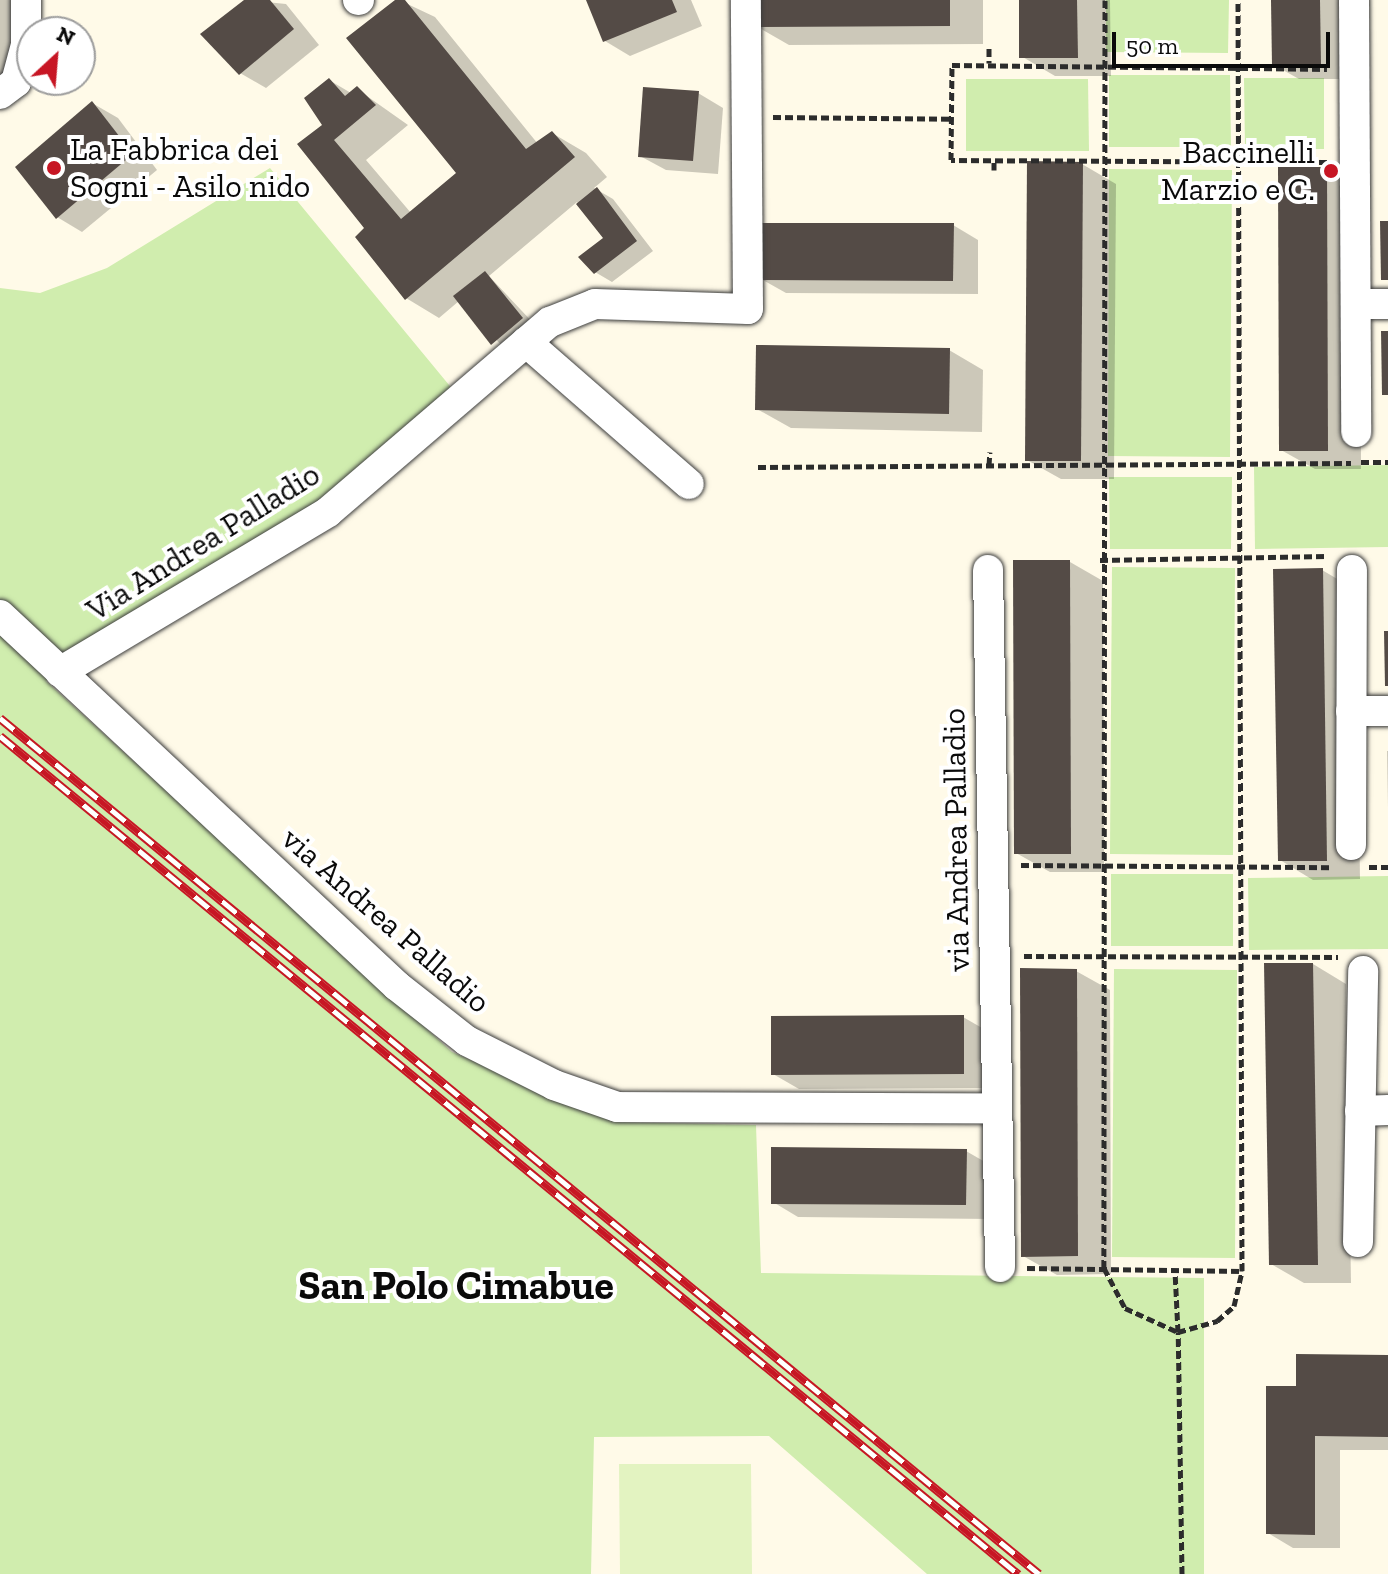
<!DOCTYPE html>
<style>
body{margin:0}
#map{position:relative;width:1388px;height:1574px;overflow:hidden;background:#fffae8;font-family:"Zilla Slab",serif}
div>[style]{position:absolute}
.green>*{inset:0;background:#d0edae}
.pitch>*{inset:0;background:#e3f3c1}
.shadow>*{inset:0;background:#0003}
.building>*{inset:0;background:#544b46}
.path>*{height:5px;margin-top:-2.5px;transform-origin:0;background:repeating-linear-gradient(90deg,#2c2c2c 0 8px,transparent 0 12px)}
.roads{filter:drop-shadow(0 0 2px #3d3d3d) drop-shadow(0 0 2px #3d3d3d)}
.street>*{height:30px;margin:-15px;padding:0 15px;transform-origin:15px;border-radius:15px;background:#fff}
.rail>*{height:9px;margin-top:-4.5px;transform-origin:0;background:repeating-linear-gradient(90deg,#fff 0 18px,#c71624 0 36px);box-sizing:border-box;border-block:2px solid #c71624}
.dots>*{width:22px;height:22px;translate:-50% -50%;box-sizing:border-box;border:4px solid #fff;border-radius:50%}
span{translate:-50% -50%;white-space:nowrap;text-align:center;line-height:1.15;-webkit-text-stroke:8px #fff;paint-order:stroke}
.poi-label{font-size:32px;color:#0a0a0a}
.left{translate:0 -50%;text-align:left}
.right{translate:-100% -50%;text-align:right}
.street-label{font-size:32px;color:#0a0a0a}
.district-label{font-size:40px;color:#0a0a0a;font-weight:700}
.north{position:absolute;left:16px;top:16px;width:80px;height:80px;box-sizing:border-box;background:#fff;border:2px solid #9d9d9d;border-radius:50%;rotate:26deg;font-size:22px;font-weight:700;line-height:32px;text-align:center;color:#0a0a0a}
.north::after{content:'';display:block;margin:auto;width:28px;height:36px;background:#c71624;clip-path:polygon(50% 0,100% 100%,50% 72%,0 100%)}
.scale{position:absolute;left:1112px;top:32px;width:218px;height:36px;box-sizing:border-box;border:4px solid #0a0a0a;border-top:0;padding-left:10px;font-size:24px;line-height:28px;white-space:nowrap;color:#0a0a0a;-webkit-text-stroke:6px #fff;paint-order:stroke}
</style>
<div id="map">
<div class="green">
<i style="clip-path:polygon(1106px 0,1229px 0,1228px 53px,1106px 52px)"></i>
<i style="clip-path:polygon(1109px 75px,1230px 75px,1231px 147px,1109px 147px)"></i>
<i style="clip-path:polygon(1244px 78px,1324px 78px,1324px 149px,1245px 149px)"></i>
<i style="clip-path:polygon(966px 79px,1088px 79px,1089px 151px,966px 151px)"></i>
<i style="clip-path:polygon(270px 168px,454px 391px,325px 507px,46px 681px,452px 1052px,617px 1122px,756px 1125px,761px 1273px,1204px 1278px,1204px 1574px,927px 1574px,769px 1436px,594px 1437px,591px 1574px,0 1574px,0 288px,40px 293px,107px 268px)"></i>
<i style="clip-path:polygon(1109px 169px,1232px 170px,1230px 457px,1108px 456px)"></i>
<i style="clip-path:polygon(1388px 465px,1388px 547px,1255px 549px,1254px 467px)"></i>
<i style="clip-path:polygon(1109px 477px,1232px 477px,1231px 549px,1110px 549px)"></i>
<i style="clip-path:polygon(1112px 567px,1235px 568px,1233px 855px,1110px 854px)"></i>
<i style="clip-path:polygon(1111px 874px,1233px 874px,1233px 946px,1111px 946px)"></i>
<i style="clip-path:polygon(1388px 876px,1388px 949px,1249px 950px,1248px 878px)"></i>
<i style="clip-path:polygon(1114px 969px,1237px 970px,1235px 1258px,1112px 1257px)"></i>
</div>
<div class="pitch">
<i style="clip-path:polygon(619px 1464px,751px 1464px,752px 1574px,620px 1574px)"></i>
</div>
<div class="shadow">
<i style="clip-path:polygon(0 0,32px 0,32px 32px,0 80px)"></i>
<i style="clip-path:polygon(247px 0,286px 4px,319px 45px,266px 88px,240px 73px)"></i>
<i style="clip-path:polygon(399px 0,435px 17px,538px 144px,552px 133px,586px 153px,607px 177px,594px 188px,613px 199px,653px 251px,612px 282px,595px 272px,606px 238px,577px 202px,489px 276px,538px 328px,509px 353px,459px 301px,439px 318px,406px 298px,367px 228px,324px 125px,329px 80px,351px 93px,357px 89px,408px 125px,366px 160px,411px 213px,458px 173px)"></i>
<i style="clip-path:polygon(588px 0,691px 0,702px 26px,630px 56px,605px 41px)"></i>
<i style="clip-path:polygon(755px 0,983px 0,983px 44px,789px 45px,756px 26px)"></i>
<i style="clip-path:polygon(1021px 0,1110px 0,1111px 76px,1055px 76px,1021px 56px)"></i>
<i style="clip-path:polygon(1273px 0,1345px 0,1346px 79px,1299px 79px,1274px 65px)"></i>
<i style="clip-path:polygon(698px 93px,723px 108px,718px 174px,666px 170px,640px 156px)"></i>
<i style="clip-path:polygon(92px 103px,118px 118px,157px 170px,82px 232px,57px 217px)"></i>
<i style="clip-path:polygon(1082px 164px,1116px 184px,1114px 479px,1061px 479px,1027px 460px)"></i>
<i style="clip-path:polygon(1326px 169px,1360px 189px,1361px 469px,1315px 469px,1281px 450px)"></i>
<i style="clip-path:polygon(953px 225px,978px 240px,978px 294px,786px 293px,761px 279px)"></i>
<i style="clip-path:polygon(949px 350px,983px 370px,982px 432px,791px 428px,757px 409px)"></i>
<i style="clip-path:polygon(1070px 562px,1103px 581px,1104px 872px,1050px 872px,1016px 853px)"></i>
<i style="clip-path:polygon(1322px 570px,1356px 590px,1360px 879px,1313px 880px,1280px 860px)"></i>
<i style="clip-path:polygon(1387px 751px,1388px 751px,1388px 808px)"></i>
<i style="clip-path:polygon(1313px 964px,1346px 984px,1351px 1283px,1304px 1283px,1271px 1264px)"></i>
<i style="clip-path:polygon(1076px 971px,1110px 990px,1111px 1274px,1057px 1275px,1023px 1256px)"></i>
<i style="clip-path:polygon(963px 1017px,989px 1032px,989px 1088px,799px 1089px,773px 1074px)"></i>
<i style="clip-path:polygon(966px 1151px,992px 1166px,991px 1219px,798px 1217px,773px 1202px)"></i>
<i style="clip-path:polygon(1388px 1357px,1388px 1450px,1340px 1450px,1340px 1548px,1293px 1548px,1268px 1533px,1298px 1388px)"></i>
</div>
<div class="building">
<i style="clip-path:polygon(244px 0,270px 0,294px 29px,239px 75px,200px 34px)"></i>
<i style="clip-path:polygon(395px 0,405px 0,526px 149px,552px 131px,575px 157px,405px 300px,355px 237px,364px 228px,297px 144px,322px 125px,304px 98px,329px 78px,345px 96px,357px 86px,376px 105px,334px 140px,401px 219px,456px 173px,346px 38px)"></i>
<i style="clip-path:polygon(586px 0,672px 0,677px 12px,603px 42px)"></i>
<i style="clip-path:polygon(753px 0,950px 0,950px 26px,754px 27px)"></i>
<i style="clip-path:polygon(1019px 0,1077px 0,1078px 58px,1019px 58px)"></i>
<i style="clip-path:polygon(1271px 0,1320px 0,1321px 66px,1272px 66px)"></i>
<i style="clip-path:polygon(643px 87px,699px 91px,693px 161px,638px 157px)"></i>
<i style="clip-path:polygon(92px 101px,133px 154px,56px 219px,15px 167px)"></i>
<i style="clip-path:polygon(1027px 161px,1083px 162px,1081px 461px,1025px 461px)"></i>
<i style="clip-path:polygon(1278px 167px,1327px 167px,1328px 451px,1279px 451px)"></i>
<i style="clip-path:polygon(597px 187px,637px 241px,594px 274px,578px 257px,603px 238px,576px 204px)"></i>
<i style="clip-path:polygon(1380px 221px,1388px 221px,1388px 280px,1381px 280px)"></i>
<i style="clip-path:polygon(759px 223px,954px 223px,953px 281px,759px 280px)"></i>
<i style="clip-path:polygon(485px 271px,523px 318px,491px 345px,453px 296px)"></i>
<i style="clip-path:polygon(1381px 331px,1388px 331px,1388px 395px,1382px 395px)"></i>
<i style="clip-path:polygon(756px 345px,950px 348px,949px 414px,755px 410px)"></i>
<i style="clip-path:polygon(1013px 560px,1070px 560px,1071px 854px,1014px 854px)"></i>
<i style="clip-path:polygon(1323px 568px,1327px 861px,1278px 861px,1273px 569px)"></i>
<i style="clip-path:polygon(1384px 631px,1388px 631px,1388px 686px,1385px 686px)"></i>
<i style="clip-path:polygon(1264px 963px,1313px 963px,1318px 1265px,1269px 1265px)"></i>
<i style="clip-path:polygon(1020px 968px,1077px 969px,1078px 1256px,1021px 1257px)"></i>
<i style="clip-path:polygon(964px 1015px,964px 1074px,771px 1075px,771px 1016px)"></i>
<i style="clip-path:polygon(771px 1147px,967px 1149px,966px 1205px,771px 1204px)"></i>
<i style="clip-path:polygon(1296px 1354px,1388px 1355px,1388px 1437px,1315px 1436px,1315px 1535px,1266px 1534px,1266px 1386px,1296px 1386px)"></i>
</div>
<div class="path">
<i style="left:1105px;top:0;width:1268px;rotate:90.05deg"></i>
<i style="left:1104px;top:1268px;width:45px;rotate:62.3deg"></i>
<i style="left:1125px;top:1308px;width:58px;rotate:24.4deg"></i>
<i style="left:1178px;top:1332px;width:62px;rotate:-92.8deg"></i>
<i style="left:989px;top:48px;width:15px;rotate:90deg"></i>
<i style="left:773px;top:117px;width:179px;rotate:0.6deg"></i>
<i style="left:1327px;top:162px;width:376px;rotate:-179.7deg"></i>
<i style="left:951px;top:160px;width:95px;rotate:-89.4deg"></i>
<i style="left:952px;top:65px;width:375px;rotate:0.6deg"></i>
<i style="left:994px;top:170px;width:10px;rotate:-90deg"></i>
<i style="left:1361px;top:462px;width:27px"></i>
<i style="left:989px;top:465px;width:13px;rotate:-86deg"></i>
<i style="left:758px;top:467px;width:593px;rotate:-0.39deg"></i>
<i style="left:1100px;top:560px;width:227px;rotate:-1deg"></i>
<i style="left:1021px;top:865px;width:310px;rotate:0.4deg"></i>
<i style="left:1369px;top:867px;width:19px"></i>
<i style="left:1024px;top:956px;width:314px;rotate:0.2deg"></i>
<i style="left:1027px;top:1268px;width:215px;rotate:0.8deg"></i>
<i style="left:1182px;top:1574px;width:242px;rotate:-90.9deg"></i>
<i style="left:1178px;top:1332px;width:41px;rotate:-15.8deg"></i>
<i style="left:1217px;top:1321px;width:23px;rotate:-41deg"></i>
<i style="left:1234px;top:1306px;width:36px;rotate:-77deg"></i>
<i style="left:1242px;top:1271px;width:1271px;rotate:-90.18deg"></i>
</div>
<div class="roads">
<div class="street">
<i style="left:358px;top:0;width:1px"></i>
<i style="left:1354px;top:0;width:432px;rotate:89.7deg"></i>
<i style="left:0;top:94px;width:20px;rotate:-37deg"></i>
<i style="left:16px;top:82px;width:38px;rotate:-75deg"></i>
<i style="left:26px;top:45px;width:45px;rotate:-90deg"></i>
<i style="left:1357px;top:304px;width:31px"></i>
<i style="left:526px;top:342px;width:216px;rotate:41.1deg"></i>
<i style="left:988px;top:570px;width:697px;rotate:89.01deg"></i>
<i style="left:0;top:615px;width:543px;rotate:43.06deg"></i>
<i style="left:397px;top:986px;width:89px;rotate:38.2deg"></i>
<i style="left:467px;top:1041px;width:97px;rotate:26.8deg"></i>
<i style="left:554px;top:1085px;width:67px;rotate:19.2deg"></i>
<i style="left:617px;top:1107px;width:379px;rotate:0.2deg"></i>
<i style="left:60px;top:672px;width:312px;rotate:-30.8deg"></i>
<i style="left:328px;top:512px;width:292px;rotate:-40.6deg"></i>
<i style="left:550px;top:322px;width:48px;rotate:-21.8deg"></i>
<i style="left:595px;top:304px;width:153px;rotate:1.9deg"></i>
<i style="left:748px;top:309px;width:309px;rotate:-90.4deg"></i>
<i style="left:1351px;top:711px;width:37px"></i>
<i style="left:1351px;top:845px;width:275px;rotate:-89.8deg"></i>
<i style="left:1360px;top:1111px;width:28px;rotate:-2deg"></i>
<i style="left:1358px;top:1242px;width:271px;rotate:-88.9deg"></i>
</div>
</div>
<div class="rail">
<i style="left:0;top:718px;width:1346px;rotate:39.48deg"></i>
<i style="left:0;top:736px;width:1319px;rotate:39.46deg"></i>
</div>
<div class="dots">
<i style="left:54px;top:168px;background:#c71624"></i>
<i style="left:1331px;top:171px;background:#c71624"></i>
</div>
<div class="poi-label">
<span class="left" style="left:70px;top:168px">La Fabbrica dei<br>Sogni - Asilo nido</span>
<span class="right" style="left:1315px;top:171px">Baccinelli<br>Marzio e C.</span>
</div>
<div class="street-label">
<span style="left:203px;top:542px;rotate:-32deg">Via Andrea Palladio</span>
<span style="left:956px;top:840px;rotate:-91deg">via Andrea Palladio</span>
<span style="left:386px;top:920px;rotate:41deg">via Andrea Palladio</span>
</div>
<div class="district-label">
<span style="left:456px;top:1285px">San Polo Cimabue</span>
</div>
<div class="north">N</div>
<div class="scale">50 m</div>
</div>
